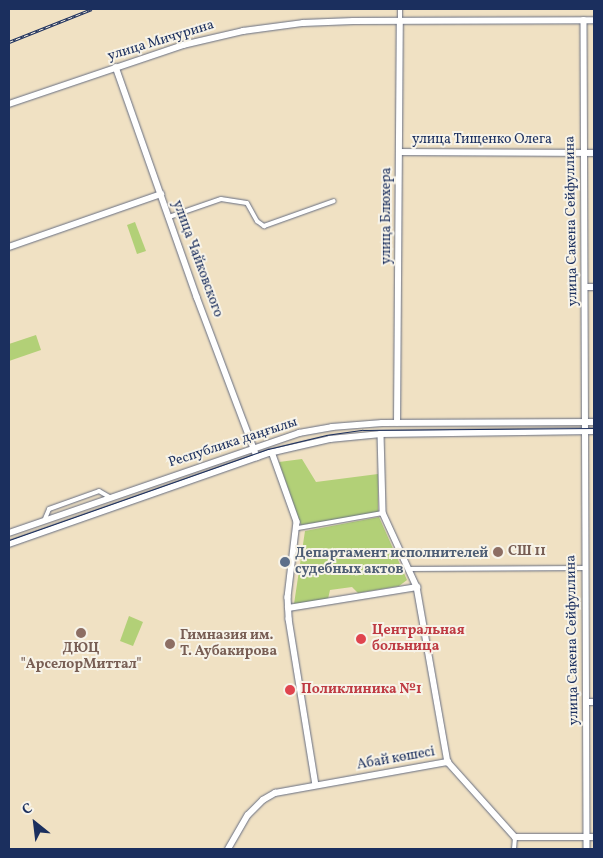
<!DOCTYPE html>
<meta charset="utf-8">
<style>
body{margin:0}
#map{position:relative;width:603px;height:858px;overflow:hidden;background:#f0e1c3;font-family:Vollkorn,serif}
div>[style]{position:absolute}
.green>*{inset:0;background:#b2d077}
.roads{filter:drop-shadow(0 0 1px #666d81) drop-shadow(0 0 1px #666d81)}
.street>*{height:4px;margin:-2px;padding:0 2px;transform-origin:2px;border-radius:2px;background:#fff}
.secondary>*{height:5.5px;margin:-2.75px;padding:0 2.75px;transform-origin:2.75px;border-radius:2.75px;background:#fff}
.tram>*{height:1px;margin:-0.5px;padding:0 0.5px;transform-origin:0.5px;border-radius:0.5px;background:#1b2f5e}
.rail>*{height:3px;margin-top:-1.5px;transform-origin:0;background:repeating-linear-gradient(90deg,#f7f3e8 0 4px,#1b2f5e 0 8px);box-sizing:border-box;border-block:1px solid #1b2f5e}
.dots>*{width:14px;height:14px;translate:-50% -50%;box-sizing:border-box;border:2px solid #f7f3e8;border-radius:50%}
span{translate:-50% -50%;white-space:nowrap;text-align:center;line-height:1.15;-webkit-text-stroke:4px #f7f3e8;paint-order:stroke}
.street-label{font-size:14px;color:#1b2f5e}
.education-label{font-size:14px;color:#785e54;font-weight:700}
.left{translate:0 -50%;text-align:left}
.service-label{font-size:14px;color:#4e5e75;font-weight:700}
.health-label{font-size:14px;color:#be3a42;font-weight:700}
.frame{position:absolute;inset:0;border:10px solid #1b2f5e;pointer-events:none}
.north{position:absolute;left:10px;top:798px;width:50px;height:50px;-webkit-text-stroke:4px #f7f3e8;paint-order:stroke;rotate:331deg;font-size:14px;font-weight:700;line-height:20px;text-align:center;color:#1b2f5e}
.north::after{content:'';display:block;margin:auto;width:18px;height:22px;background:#1b2f5e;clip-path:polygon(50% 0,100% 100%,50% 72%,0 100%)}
</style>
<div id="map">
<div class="green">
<i style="clip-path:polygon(135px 222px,146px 251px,137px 254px,127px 225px)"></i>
<i style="clip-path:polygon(36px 335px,41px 350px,9px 361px,9px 344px)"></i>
<i style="clip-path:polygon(302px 459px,316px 482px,378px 474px,378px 513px,301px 525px,279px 462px)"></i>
<i style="clip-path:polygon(379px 517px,407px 580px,399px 586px,358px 593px,352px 587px,330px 590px,328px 599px,294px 604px,305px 531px)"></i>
<i style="clip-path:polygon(129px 616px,143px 622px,133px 646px,120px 641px)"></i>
</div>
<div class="roads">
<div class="street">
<i style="left:400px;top:9px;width:12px;rotate:90deg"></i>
<i style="left:169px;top:217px;width:55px;rotate:-19.1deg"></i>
<i style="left:221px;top:199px;width:26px;rotate:9deg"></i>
<i style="left:247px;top:203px;width:21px;rotate:61deg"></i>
<i style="left:257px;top:221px;width:9px;rotate:36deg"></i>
<i style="left:264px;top:226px;width:74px;rotate:-19.7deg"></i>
<i style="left:44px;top:521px;width:13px;rotate:-67deg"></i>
<i style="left:49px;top:509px;width:53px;rotate:-19.8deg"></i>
<i style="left:99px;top:491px;width:14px;rotate:30deg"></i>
<i style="left:298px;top:528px;width:86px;rotate:-10deg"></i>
<i style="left:410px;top:569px;width:174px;rotate:-0.3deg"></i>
<i style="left:514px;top:849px;width:12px;rotate:-85deg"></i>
</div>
<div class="secondary">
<i style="left:584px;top:20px;width:829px;rotate:89.79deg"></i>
<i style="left:116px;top:67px;width:244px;rotate:70.6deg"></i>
<i style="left:197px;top:297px;width:171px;rotate:69.4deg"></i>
<i style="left:9px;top:104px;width:184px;rotate:-18.7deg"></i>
<i style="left:183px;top:45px;width:62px;rotate:-13.1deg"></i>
<i style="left:243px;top:31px;width:61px;rotate:-7.6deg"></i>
<i style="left:303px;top:23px;width:50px;rotate:-2.3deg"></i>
<i style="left:353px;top:21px;width:241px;rotate:-0.2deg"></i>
<i style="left:400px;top:152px;width:194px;rotate:0.3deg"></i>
<i style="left:9px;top:247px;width:161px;rotate:-19.2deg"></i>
<i style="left:585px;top:287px;width:9px"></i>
<i style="left:397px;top:423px;width:402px;rotate:-89.6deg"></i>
<i style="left:381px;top:434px;width:79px;rotate:88.5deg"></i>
<i style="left:383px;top:513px;width:81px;rotate:65.3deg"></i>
<i style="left:417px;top:587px;width:178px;rotate:80deg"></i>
<i style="left:272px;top:452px;width:74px;rotate:70.3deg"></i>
<i style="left:297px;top:522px;width:76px;rotate:96.8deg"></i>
<i style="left:288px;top:597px;width:22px;rotate:87deg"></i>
<i style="left:289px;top:619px;width:168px;rotate:80.8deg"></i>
<i style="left:9px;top:533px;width:307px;rotate:-19deg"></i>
<i style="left:299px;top:433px;width:34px;rotate:-10deg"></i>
<i style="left:332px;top:427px;width:50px;rotate:-4.6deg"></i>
<i style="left:382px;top:423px;width:212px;rotate:-0.3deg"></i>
<i style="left:9px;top:544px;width:275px;rotate:-19.3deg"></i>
<i style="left:269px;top:453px;width:63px;rotate:-12.9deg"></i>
<i style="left:330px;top:439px;width:51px;rotate:-5.6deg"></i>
<i style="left:381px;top:434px;width:213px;rotate:-0.8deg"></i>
<i style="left:288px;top:608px;width:131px;rotate:-9.2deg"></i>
<i style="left:587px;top:702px;width:7px"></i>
<i style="left:228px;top:849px;width:39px;rotate:-60deg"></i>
<i style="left:248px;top:815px;width:21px;rotate:-45deg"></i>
<i style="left:263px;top:800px;width:14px;rotate:-30deg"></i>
<i style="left:275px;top:793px;width:176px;rotate:-10.2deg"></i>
<i style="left:448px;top:762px;width:101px;rotate:48.2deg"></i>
<i style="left:515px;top:837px;width:79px"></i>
</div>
</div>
<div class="tram">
<i style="left:9px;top:540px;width:275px;rotate:-19.4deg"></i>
<i style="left:268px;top:449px;width:60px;rotate:-13.6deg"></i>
<i style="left:326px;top:435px;width:37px;rotate:-8deg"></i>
<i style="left:363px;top:430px;width:231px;rotate:-0.5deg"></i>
</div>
<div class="rail">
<i style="left:9px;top:42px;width:89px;rotate:-21.7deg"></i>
</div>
<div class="dots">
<i style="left:498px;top:552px;background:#8d6e63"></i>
<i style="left:285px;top:562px;background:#5c6f8a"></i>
<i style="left:81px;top:633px;background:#8d6e63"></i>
<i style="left:361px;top:639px;background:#e0444e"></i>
<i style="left:170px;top:644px;background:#8d6e63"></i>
<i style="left:290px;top:690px;background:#e0444e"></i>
</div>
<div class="street-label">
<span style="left:161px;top:41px;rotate:-17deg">улица Мичурина</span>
<span style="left:482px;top:140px">улица Тищенко Олега</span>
<span style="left:387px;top:216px;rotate:-90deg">улица Блюхера</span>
<span style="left:572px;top:221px;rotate:-91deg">улица Сакена Сейфуллина</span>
<span style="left:197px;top:259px;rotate:70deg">улица Чайковского</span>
<span style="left:233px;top:443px;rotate:-18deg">Республика даңғылы</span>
<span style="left:573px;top:640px;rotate:-91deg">улица Сакена Сейфуллина</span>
<span style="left:396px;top:759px;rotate:-10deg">Абай көшесі</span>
</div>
<div class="education-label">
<span class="left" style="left:508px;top:552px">СШ 11</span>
<span class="left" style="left:180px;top:644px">Гимназия им.<br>Т. Аубакирова</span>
<span style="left:81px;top:657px">ДЮЦ<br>"АрселорМиттал"</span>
</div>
<div class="service-label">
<span class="left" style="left:295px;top:562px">Департамент исполнителей<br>судебных актов</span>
</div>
<div class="health-label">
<span class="left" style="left:372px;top:639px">Центральная<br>больница</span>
<span class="left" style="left:301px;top:690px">Поликлиника №1</span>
</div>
<div class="frame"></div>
<div class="north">С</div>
</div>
